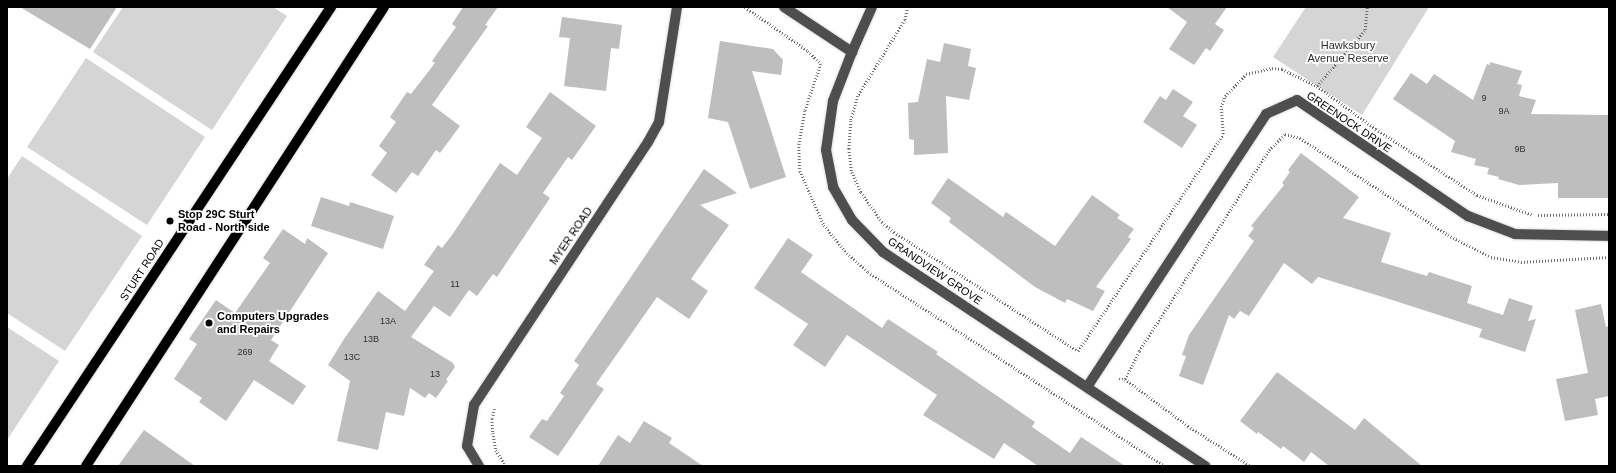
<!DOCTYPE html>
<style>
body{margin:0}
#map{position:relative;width:1616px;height:473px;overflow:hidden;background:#fff;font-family:Helvetica,sans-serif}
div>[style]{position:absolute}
.green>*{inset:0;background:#d5d5d5}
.building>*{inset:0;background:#bebebe}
.path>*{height:2.5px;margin-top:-1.25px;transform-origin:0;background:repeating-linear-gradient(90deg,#707070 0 1px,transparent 0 3px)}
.roads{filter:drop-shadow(0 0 1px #dbdbdb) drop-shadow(0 0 1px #dbdbdb)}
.minor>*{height:10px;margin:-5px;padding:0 5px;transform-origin:5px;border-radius:5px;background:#4e4e4e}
.major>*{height:10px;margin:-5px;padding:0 5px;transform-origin:5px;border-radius:5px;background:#000}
.dots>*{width:11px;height:11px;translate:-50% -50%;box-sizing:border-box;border:2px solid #fff;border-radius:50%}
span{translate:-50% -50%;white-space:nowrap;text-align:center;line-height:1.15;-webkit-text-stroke:3.5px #fff;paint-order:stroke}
.number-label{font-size:9px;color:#303030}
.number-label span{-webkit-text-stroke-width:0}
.park-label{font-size:11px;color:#2c2c2c}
.street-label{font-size:11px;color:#000}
.poi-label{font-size:11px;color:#000;font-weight:700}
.left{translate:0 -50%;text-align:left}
.frame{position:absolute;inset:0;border:8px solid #000;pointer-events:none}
</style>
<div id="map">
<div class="green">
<i style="clip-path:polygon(123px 7px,273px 7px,287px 16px,212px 130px,93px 52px)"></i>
<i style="clip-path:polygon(1306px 7px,1429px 7px,1362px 115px,1273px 57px)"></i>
<i style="clip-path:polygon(86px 58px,205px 137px,147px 225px,27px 147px)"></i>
<i style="clip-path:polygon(22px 156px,142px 236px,65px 351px,7px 313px,7px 179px)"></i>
<i style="clip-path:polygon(7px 327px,59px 361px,7px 440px)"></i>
</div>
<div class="building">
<i style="clip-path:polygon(20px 7px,117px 7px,90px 49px)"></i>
<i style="clip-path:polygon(463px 7px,498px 7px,485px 25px,488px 26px,432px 105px,460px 126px,440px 153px,436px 150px,418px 176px,412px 172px,396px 193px,371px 175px,387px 153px,379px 146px,396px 122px,390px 117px,407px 92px,411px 94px,435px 63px,432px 61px,456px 27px,452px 24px)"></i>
<i style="clip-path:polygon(1167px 7px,1227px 7px,1215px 24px,1224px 30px,1210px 51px,1206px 48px,1194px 65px,1169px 49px,1187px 22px)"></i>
<i style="clip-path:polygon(562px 17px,622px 25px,619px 49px,611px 48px,606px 91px,564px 86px,570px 38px,559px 37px)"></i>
<i style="clip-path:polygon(720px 41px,773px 49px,783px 60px,781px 75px,752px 71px,786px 177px,750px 189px,728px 122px,708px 118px)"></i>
<i style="clip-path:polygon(944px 43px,971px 49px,968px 66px,976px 68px,969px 100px,946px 96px,948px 153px,914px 155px,914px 140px,909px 139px,908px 103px,918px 102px,927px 59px,940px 62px)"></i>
<i style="clip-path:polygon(1490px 62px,1522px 71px,1517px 84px,1522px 85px,1519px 96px,1536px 100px,1531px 114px,1609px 115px,1609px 198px,1558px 198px,1558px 183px,1519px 185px,1498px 179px,1499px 177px,1487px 174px,1489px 168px,1474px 165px,1476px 159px,1451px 152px,1455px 141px,1393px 99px,1411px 73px,1427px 84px,1434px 74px,1473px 100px,1487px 64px,1490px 65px)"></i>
<i style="clip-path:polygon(1173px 89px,1193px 102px,1183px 116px,1197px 125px,1182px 148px,1143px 122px,1160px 96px,1166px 100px)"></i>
<i style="clip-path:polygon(550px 92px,596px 126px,572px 160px,568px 157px,543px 193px,550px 198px,497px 277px,493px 274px,477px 296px,469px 290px,450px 317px,434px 306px,411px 337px,453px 363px,455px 367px,446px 380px,448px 381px,436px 398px,429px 393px,425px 398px,410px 388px,404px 416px,386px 412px,378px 450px,337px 441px,350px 381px,328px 365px,344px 339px,378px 291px,405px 311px,434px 271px,424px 265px,438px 245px,442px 248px,452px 235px,500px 163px,517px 175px,542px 138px,526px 127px)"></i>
<i style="clip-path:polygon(1301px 153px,1359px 197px,1343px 218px,1391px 233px,1381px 262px,1427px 276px,1429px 272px,1472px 286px,1467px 303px,1503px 315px,1509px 298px,1533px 306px,1528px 321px,1536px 319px,1525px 352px,1479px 337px,1482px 329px,1386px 298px,1318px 277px,1312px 284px,1284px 263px,1249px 316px,1240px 311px,1234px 319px,1229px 315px,1203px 385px,1179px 376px,1186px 356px,1182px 355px,1189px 335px,1254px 241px,1248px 236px,1254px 228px,1251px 226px,1284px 185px,1282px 183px,1290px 172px,1288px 170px)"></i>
<i style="clip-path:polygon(704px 169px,737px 193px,700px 205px,729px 225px,691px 279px,708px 291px,689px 319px,657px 297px,596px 384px,604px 389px,558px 456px,529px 437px,542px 419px,547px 421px,564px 396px,560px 393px,579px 365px,574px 361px)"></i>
<i style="clip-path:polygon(948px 178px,1003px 217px,1006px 212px,1055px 246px,1092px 195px,1120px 215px,1117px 218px,1134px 229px,1128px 237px,1131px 239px,1096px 287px,1105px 291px,1093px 311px,1067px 299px,1065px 303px,1035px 287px,949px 222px,951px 218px,931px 203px)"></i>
<i style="clip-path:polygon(321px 197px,349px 206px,350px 202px,394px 216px,383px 249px,311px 226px)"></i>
<i style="clip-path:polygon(283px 229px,305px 244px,307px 238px,328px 253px,271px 340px,279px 345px,269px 361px,306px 386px,293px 405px,254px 380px,226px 421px,199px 402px,202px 398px,174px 379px,197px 344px,189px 339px,216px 300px,235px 313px,270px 263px,263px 258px)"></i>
<i style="clip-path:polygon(788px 238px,813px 255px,801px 272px,882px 328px,888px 319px,938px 352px,936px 354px,1035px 422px,1032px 427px,1070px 453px,1081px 437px,1125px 466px,1038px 466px,1004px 443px,994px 459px,923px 415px,937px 395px,847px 335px,825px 367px,793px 345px,808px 324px,754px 288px)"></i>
<i style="clip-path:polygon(1601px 304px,1606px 327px,1609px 326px,1609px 396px,1595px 399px,1598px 415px,1565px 421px,1556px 379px,1588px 373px,1575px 310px)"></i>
<i style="clip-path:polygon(1277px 372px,1355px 430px,1364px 418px,1422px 466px,1329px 466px,1311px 452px,1304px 462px,1283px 446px,1281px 449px,1258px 432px,1257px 434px,1240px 421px)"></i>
<i style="clip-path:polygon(644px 421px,672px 438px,669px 443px,703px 466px,598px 466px,618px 435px,630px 443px)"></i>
<i style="clip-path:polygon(144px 430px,195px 466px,118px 466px)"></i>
</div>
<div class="path">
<i style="left:745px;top:7px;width:77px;rotate:34.9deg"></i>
<i style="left:808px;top:51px;width:18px;rotate:45deg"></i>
<i style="left:821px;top:64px;width:50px;rotate:108.8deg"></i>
<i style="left:805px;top:111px;width:34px;rotate:100deg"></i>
<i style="left:799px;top:144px;width:27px;rotate:88deg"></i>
<i style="left:800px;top:171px;width:59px;rotate:66deg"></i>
<i style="left:824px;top:225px;width:36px;rotate:51deg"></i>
<i style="left:847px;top:253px;width:28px;rotate:42deg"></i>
<i style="left:868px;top:272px;width:355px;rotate:33.2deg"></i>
<i style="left:908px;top:7px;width:13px;rotate:103deg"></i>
<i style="left:905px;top:20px;width:89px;rotate:121.7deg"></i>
<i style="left:858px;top:96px;width:26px;rotate:106deg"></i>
<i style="left:851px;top:121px;width:28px;rotate:94deg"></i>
<i style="left:849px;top:149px;width:23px;rotate:83deg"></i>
<i style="left:852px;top:172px;width:22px;rotate:66deg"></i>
<i style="left:861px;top:192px;width:37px;rotate:55deg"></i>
<i style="left:882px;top:222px;width:16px;rotate:40deg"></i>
<i style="left:894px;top:232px;width:219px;rotate:32.9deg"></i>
<i style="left:1078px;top:351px;width:261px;rotate:-56.2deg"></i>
<i style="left:1223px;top:134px;width:27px;rotate:-94deg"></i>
<i style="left:1221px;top:107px;width:12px;rotate:-70deg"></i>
<i style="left:1225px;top:96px;width:30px;rotate:-46deg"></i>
<i style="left:1246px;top:74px;width:27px;rotate:-13deg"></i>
<i style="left:1272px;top:68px;width:10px;rotate:6deg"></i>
<i style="left:1282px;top:69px;width:39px;rotate:26deg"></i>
<i style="left:1317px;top:86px;width:73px;rotate:36.1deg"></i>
<i style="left:1376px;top:129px;width:121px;rotate:33.2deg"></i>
<i style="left:1477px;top:195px;width:59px;rotate:19.7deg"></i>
<i style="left:1317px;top:86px;width:74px;rotate:-49.4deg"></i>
<i style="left:1365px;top:30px;width:23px;rotate:-85deg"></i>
<i style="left:1538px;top:215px;width:71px;rotate:-0.8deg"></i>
<i style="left:1119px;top:379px;width:6px"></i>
<i style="left:1125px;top:379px;width:79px;rotate:36.7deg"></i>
<i style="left:1188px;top:426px;width:75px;rotate:32.4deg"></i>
<i style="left:1125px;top:379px;width:31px;rotate:-63deg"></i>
<i style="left:1139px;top:351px;width:239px;rotate:-57.1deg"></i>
<i style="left:1269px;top:150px;width:23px;rotate:-45deg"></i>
<i style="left:1285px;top:134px;width:16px;rotate:15deg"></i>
<i style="left:1300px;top:138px;width:177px;rotate:33.2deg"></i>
<i style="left:1448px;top:235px;width:48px;rotate:27.1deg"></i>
<i style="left:1491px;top:257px;width:30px;rotate:9deg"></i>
<i style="left:1521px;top:262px;width:88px;rotate:-3.3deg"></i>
<i style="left:495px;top:409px;width:10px;rotate:107deg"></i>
<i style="left:492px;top:419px;width:14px;rotate:86deg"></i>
<i style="left:493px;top:433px;width:17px;rotate:80deg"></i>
<i style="left:496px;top:450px;width:19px;rotate:58deg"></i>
</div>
<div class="roads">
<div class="minor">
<i style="left:784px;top:7px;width:82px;rotate:33.5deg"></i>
<i style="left:852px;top:52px;width:53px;rotate:111.2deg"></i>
<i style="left:833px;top:101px;width:49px;rotate:98.1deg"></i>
<i style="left:826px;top:150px;width:38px;rotate:79deg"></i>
<i style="left:833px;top:187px;width:38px;rotate:60deg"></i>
<i style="left:852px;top:220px;width:45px;rotate:45.9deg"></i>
<i style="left:883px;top:252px;width:387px;rotate:33.6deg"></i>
<i style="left:852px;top:52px;width:49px;rotate:-66deg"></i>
<i style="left:1087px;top:387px;width:326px;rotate:-56.7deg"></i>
<i style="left:1266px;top:114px;width:34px;rotate:-24deg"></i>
<i style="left:1297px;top:100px;width:207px;rotate:34.2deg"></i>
<i style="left:1468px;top:216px;width:50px;rotate:21deg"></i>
<i style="left:1515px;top:234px;width:94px;rotate:1.2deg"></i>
<i style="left:479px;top:466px;width:23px;rotate:-121deg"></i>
<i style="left:467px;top:446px;width:42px;rotate:-80.3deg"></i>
<i style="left:474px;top:405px;width:315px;rotate:-56.5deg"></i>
<i style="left:648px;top:142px;width:23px;rotate:-61deg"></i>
<i style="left:659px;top:122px;width:116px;rotate:-81.1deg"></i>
</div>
<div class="major">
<i style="left:27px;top:466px;width:551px;rotate:-56.48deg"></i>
<i style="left:86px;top:466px;width:547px;rotate:-57.01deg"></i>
</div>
</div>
<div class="dots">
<i style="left:170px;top:221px;background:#000"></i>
<i style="left:209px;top:323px;background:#000"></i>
</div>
<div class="number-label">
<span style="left:1484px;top:98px">9</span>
<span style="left:1504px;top:111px">9A</span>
<span style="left:1520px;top:149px">9B</span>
<span style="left:455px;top:284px">11</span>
<span style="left:388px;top:321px">13A</span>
<span style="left:371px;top:339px">13B</span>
<span style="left:245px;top:352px">269</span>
<span style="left:352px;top:357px">13C</span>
<span style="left:435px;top:374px">13</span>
</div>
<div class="park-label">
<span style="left:1348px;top:52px">Hawksbury<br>Avenue Reserve</span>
</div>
<div class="street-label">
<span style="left:1349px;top:122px;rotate:34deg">GREENOCK DRIVE</span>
<span style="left:571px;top:236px;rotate:-56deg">MYER ROAD</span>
<span style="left:142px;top:270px;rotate:-57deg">STURT ROAD</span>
<span style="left:935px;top:271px;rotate:34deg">GRANDVIEW GROVE</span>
</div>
<div class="poi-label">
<span class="left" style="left:178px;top:221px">Stop 29C Sturt<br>Road - North side</span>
<span class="left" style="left:217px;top:323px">Computers Upgrades<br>and Repairs</span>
</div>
<div class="frame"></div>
</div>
